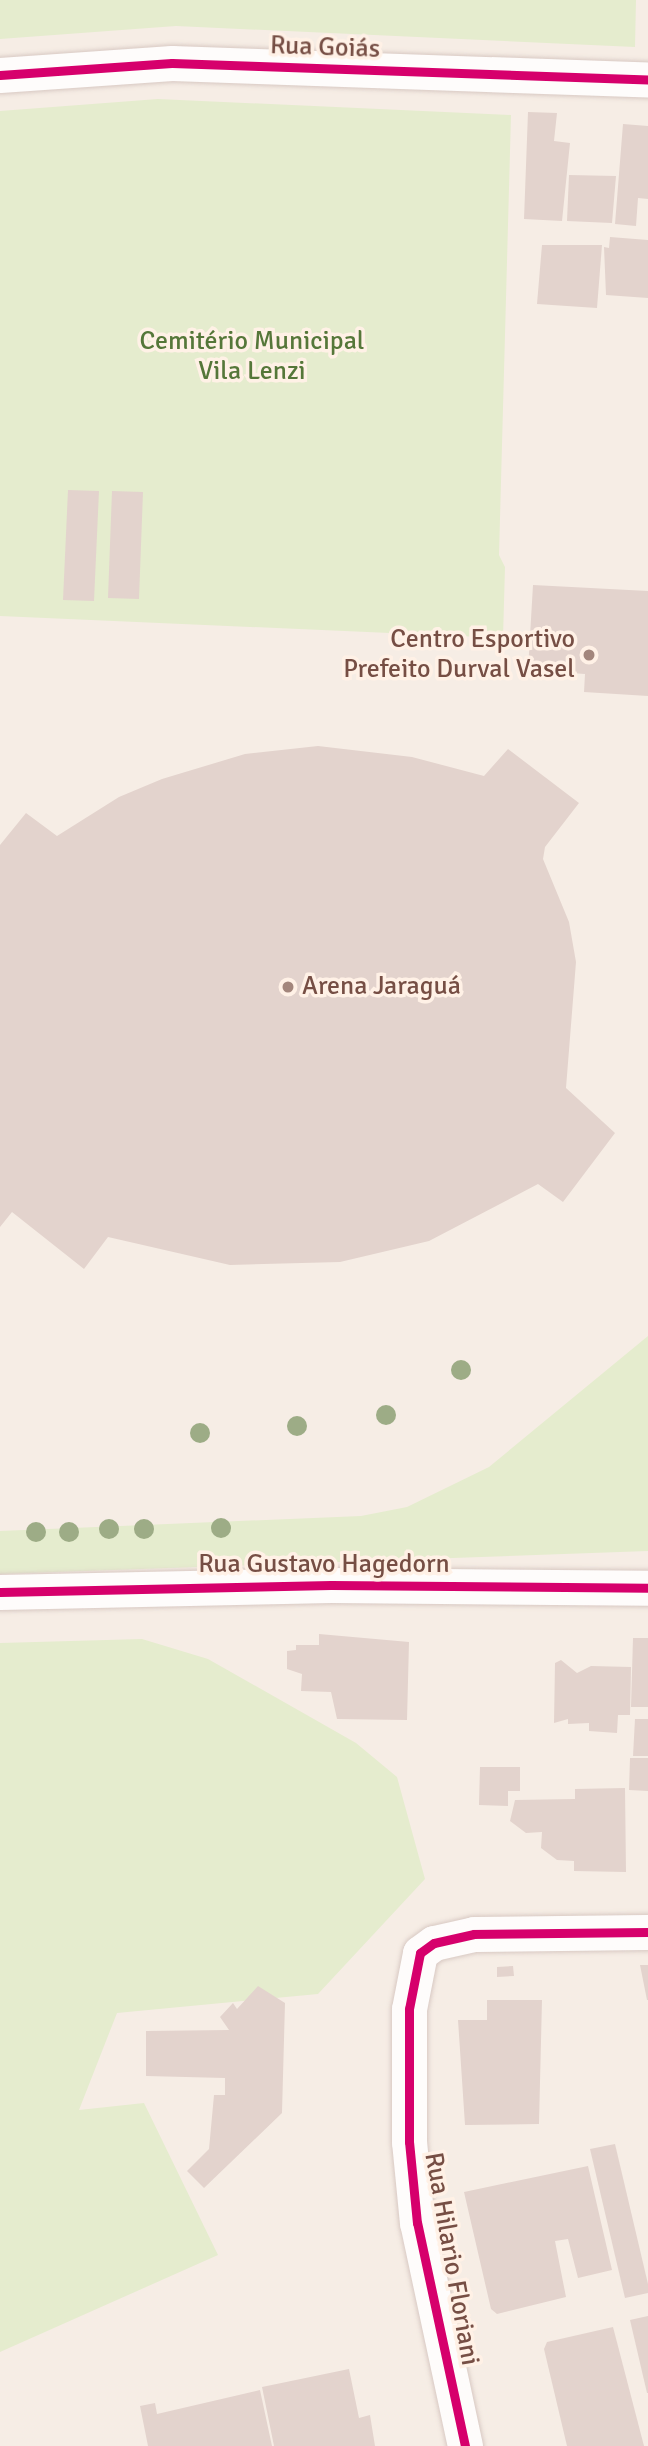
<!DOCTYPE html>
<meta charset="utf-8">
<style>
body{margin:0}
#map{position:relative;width:648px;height:2446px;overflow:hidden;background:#f6ede5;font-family:Signika,sans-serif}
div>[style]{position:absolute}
.green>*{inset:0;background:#e5ecce}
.building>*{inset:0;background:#e3d3cd}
.roads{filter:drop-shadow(0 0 2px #d8c9c3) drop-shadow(0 0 2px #d8c9c3)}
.minor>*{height:35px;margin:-17.5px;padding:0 17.5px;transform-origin:17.5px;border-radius:17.5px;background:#fefcfb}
.cycleway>*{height:9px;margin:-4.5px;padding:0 4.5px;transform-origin:4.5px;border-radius:4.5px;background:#d6006c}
.trees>*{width:20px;height:20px;margin:-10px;border-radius:50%;background:#9dac86}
.dots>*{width:19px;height:19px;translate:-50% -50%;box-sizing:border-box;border:4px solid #fff1e6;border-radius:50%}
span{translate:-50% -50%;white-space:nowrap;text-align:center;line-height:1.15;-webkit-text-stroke:7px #fff1e6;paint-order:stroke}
.street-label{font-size:26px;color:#764e44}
.park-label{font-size:26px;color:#557739}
.poi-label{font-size:26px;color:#764e44}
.right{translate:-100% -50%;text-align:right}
.left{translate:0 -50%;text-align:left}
</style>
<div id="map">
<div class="green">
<i style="clip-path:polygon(0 0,636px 0,635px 47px,176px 26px,0 39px)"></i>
<i style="clip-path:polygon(158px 99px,511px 115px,499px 555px,505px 567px,503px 638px,0 616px,0 111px)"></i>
<i style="clip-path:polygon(648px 1336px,648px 1551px,0 1574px,0 1531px,361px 1516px,407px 1507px,489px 1467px)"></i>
<i style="clip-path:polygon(142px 1639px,208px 1659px,356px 1743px,397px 1777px,425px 1879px,318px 1994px,117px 2013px,79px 2110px,144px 2103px,218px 2255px,0 2352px,0 1643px)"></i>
</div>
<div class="building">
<i style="clip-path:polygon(528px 112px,557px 113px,554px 141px,570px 143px,562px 221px,524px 219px)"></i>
<i style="clip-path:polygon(623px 124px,648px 126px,648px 199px,638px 198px,636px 226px,615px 224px)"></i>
<i style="clip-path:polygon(569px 175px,616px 176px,612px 223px,567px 221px)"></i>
<i style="clip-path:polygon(610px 237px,648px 240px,648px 298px,606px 295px,604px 247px,609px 248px)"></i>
<i style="clip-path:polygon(542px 245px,602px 245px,597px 308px,537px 304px)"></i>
<i style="clip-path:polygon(68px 490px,99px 491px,94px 601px,63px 600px)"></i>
<i style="clip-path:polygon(112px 491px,143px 492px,139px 599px,108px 598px)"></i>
<i style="clip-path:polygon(533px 585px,648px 591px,648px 696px,584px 692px,585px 674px,528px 670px)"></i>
<i style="clip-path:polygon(318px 746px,412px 757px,484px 776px,508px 749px,579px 803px,545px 847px,543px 859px,569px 922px,576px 962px,566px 1088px,615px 1133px,563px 1202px,538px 1184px,429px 1241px,340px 1262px,230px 1265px,108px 1237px,84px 1269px,12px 1212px,0 1227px,0 845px,26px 813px,57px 836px,119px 797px,162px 779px,245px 754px)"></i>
<i style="clip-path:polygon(319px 1634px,409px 1642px,407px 1720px,337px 1719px,331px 1692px,301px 1691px,302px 1674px,287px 1669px,287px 1651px,296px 1650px,296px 1645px,319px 1645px)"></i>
<i style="clip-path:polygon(633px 1638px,648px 1638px,648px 1707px,631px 1707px)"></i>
<i style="clip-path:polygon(561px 1660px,577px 1673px,591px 1666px,631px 1667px,630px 1715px,618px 1715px,617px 1733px,589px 1731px,589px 1723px,568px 1724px,568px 1719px,554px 1723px,555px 1663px)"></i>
<i style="clip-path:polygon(635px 1719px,648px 1719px,648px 1756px,633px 1756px)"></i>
<i style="clip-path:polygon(630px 1758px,648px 1758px,648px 1791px,629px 1790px)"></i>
<i style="clip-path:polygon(480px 1767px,520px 1767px,520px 1791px,508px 1791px,508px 1806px,479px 1805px)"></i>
<i style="clip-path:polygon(625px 1788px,626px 1872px,574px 1871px,574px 1861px,557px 1860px,541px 1848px,542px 1832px,526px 1833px,510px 1821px,515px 1800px,575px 1799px,575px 1789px)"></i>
<i style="clip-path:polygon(640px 1965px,648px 1965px,648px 2000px,647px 2000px)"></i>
<i style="clip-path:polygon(513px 1966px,514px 1976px,497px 1977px,497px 1967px)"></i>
<i style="clip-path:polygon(258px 1986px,285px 2003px,282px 2113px,204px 2188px,187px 2171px,209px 2149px,214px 2095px,225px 2095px,225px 2078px,146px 2076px,146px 2031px,229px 2030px,220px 2017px,233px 2003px,237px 2009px)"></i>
<i style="clip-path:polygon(487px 2000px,542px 2000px,539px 2124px,465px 2125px,458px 2020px,487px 2020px)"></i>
<i style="clip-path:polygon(615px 2144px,648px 2284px,648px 2293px,625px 2298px,590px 2149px)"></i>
<i style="clip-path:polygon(588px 2166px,612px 2270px,578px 2278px,568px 2239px,555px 2241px,566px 2297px,497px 2314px,491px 2309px,464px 2192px)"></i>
<i style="clip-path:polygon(648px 2316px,648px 2393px,647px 2393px,630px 2320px)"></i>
<i style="clip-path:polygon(613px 2327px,644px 2446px,567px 2446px,544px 2349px,547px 2342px)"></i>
<i style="clip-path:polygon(349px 2369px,359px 2418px,370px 2415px,375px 2446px,274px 2446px,262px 2387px)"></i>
<i style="clip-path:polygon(260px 2390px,272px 2446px,148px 2446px,140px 2406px,155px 2403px,157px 2414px)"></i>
</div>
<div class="roads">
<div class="minor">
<i style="left:0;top:75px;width:172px;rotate:-4deg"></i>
<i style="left:172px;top:63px;width:476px;rotate:2deg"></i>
<i style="left:0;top:1592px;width:331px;rotate:-1.2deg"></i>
<i style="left:331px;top:1585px;width:317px;rotate:0.5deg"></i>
<i style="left:465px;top:2446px;width:228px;rotate:-102.1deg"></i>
<i style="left:417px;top:2223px;width:81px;rotate:-95.6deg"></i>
<i style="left:409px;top:2142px;width:133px;rotate:-90deg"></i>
<i style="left:409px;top:2009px;width:57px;rotate:-78.9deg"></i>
<i style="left:420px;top:1953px;width:17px;rotate:-36deg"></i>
<i style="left:434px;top:1943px;width:41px;rotate:-12.7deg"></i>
<i style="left:474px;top:1934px;width:174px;rotate:-0.7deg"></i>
</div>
</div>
<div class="cycleway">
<i style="left:0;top:75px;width:172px;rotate:-4deg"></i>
<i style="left:172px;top:63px;width:476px;rotate:2deg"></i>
<i style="left:0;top:1592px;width:331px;rotate:-1.2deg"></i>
<i style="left:331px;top:1585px;width:317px;rotate:0.5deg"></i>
<i style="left:465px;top:2446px;width:228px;rotate:-102.1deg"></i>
<i style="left:417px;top:2223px;width:81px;rotate:-95.6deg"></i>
<i style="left:409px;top:2142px;width:133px;rotate:-90deg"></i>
<i style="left:409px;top:2009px;width:57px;rotate:-78.9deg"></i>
<i style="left:420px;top:1953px;width:17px;rotate:-36deg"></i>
<i style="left:434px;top:1943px;width:41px;rotate:-12.7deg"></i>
<i style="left:474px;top:1934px;width:174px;rotate:-0.7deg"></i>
</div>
<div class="trees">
<i style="left:461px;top:1370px"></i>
<i style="left:386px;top:1415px"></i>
<i style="left:297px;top:1426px"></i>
<i style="left:200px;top:1433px"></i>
<i style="left:221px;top:1528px"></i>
<i style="left:109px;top:1529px"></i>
<i style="left:144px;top:1529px"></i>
<i style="left:36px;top:1532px"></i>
<i style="left:69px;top:1532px"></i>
</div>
<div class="dots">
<i style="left:589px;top:655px;background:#a3867c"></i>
<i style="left:288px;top:987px;background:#a3867c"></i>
</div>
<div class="street-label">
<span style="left:325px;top:48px;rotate:2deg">Rua Goiás</span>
<span style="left:324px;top:1565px">Rua Gustavo Hagedorn</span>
<span style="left:451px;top:2259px;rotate:80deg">Rua Hilario Floriani</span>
</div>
<div class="park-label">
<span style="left:252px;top:357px">Cemitério Municipal<br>Vila Lenzi</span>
</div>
<div class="poi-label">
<span class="right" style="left:575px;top:655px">Centro Esportivo<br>Prefeito Durval Vasel</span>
<span class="left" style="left:302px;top:987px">Arena Jaraguá</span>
</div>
</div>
